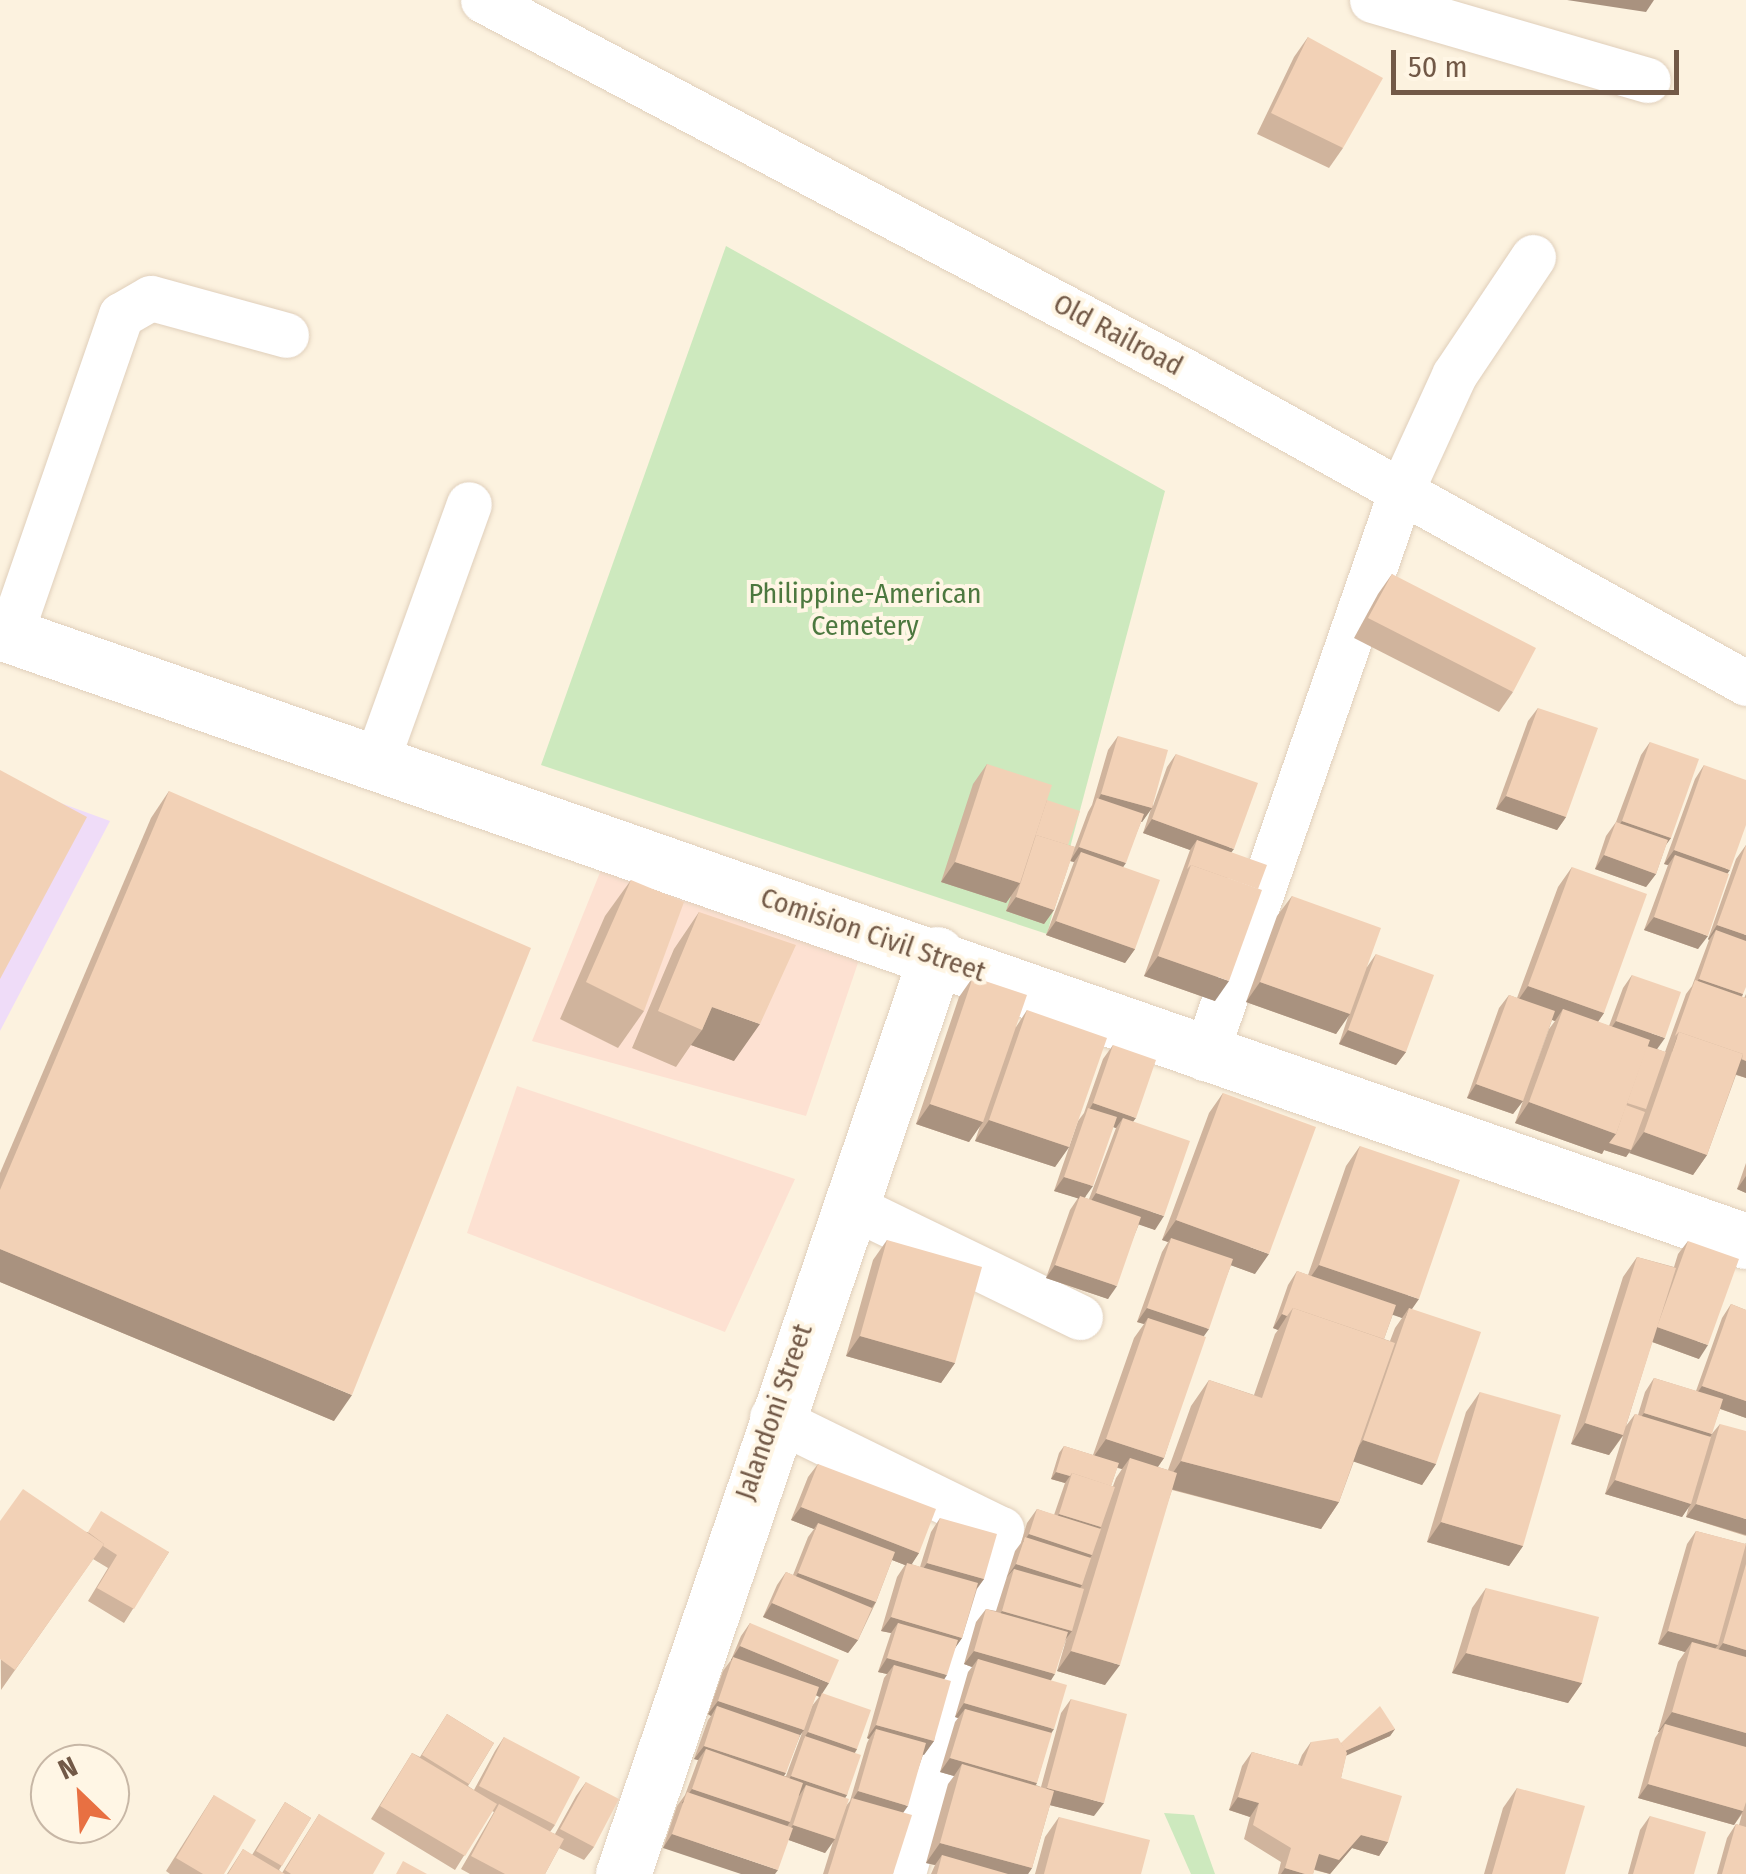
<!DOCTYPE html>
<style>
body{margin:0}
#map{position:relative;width:1746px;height:1874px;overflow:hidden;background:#fcf2df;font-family:"Fira Sans Condensed",sans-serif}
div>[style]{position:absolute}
.commercial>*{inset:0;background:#fde1d2}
.education>*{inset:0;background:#efdcf8}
.green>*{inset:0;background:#cde9be}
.roads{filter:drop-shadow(0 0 2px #e0cfbb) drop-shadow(0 0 2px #e0cfbb)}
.street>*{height:45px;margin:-22.5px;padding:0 22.5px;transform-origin:22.5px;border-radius:22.5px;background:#fff}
.secondary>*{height:55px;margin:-27.5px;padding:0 27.5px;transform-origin:27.5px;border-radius:27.5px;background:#fff}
.wall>*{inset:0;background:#d0b49d}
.shaded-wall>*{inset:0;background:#a9927f}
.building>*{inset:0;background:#f2d1b6}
span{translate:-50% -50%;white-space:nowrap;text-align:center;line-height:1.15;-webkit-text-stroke:8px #fff6e5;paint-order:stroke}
.street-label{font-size:28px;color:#725947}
.park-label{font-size:28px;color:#4c783f}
.north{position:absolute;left:30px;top:1744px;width:100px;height:100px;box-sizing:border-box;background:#fff6e5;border:2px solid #c7b7a6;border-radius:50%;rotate:335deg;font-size:28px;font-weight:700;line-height:40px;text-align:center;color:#725947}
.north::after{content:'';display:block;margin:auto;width:35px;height:45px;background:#e87042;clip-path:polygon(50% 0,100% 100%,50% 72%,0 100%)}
.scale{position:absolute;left:1391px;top:50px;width:288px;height:45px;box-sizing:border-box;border:5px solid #725947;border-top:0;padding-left:12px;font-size:30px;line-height:35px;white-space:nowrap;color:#725947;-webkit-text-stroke:8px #fff6e5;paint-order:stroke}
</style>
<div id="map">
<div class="commercial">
<i style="clip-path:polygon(601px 870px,861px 954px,806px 1116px,532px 1041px)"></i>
<i style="clip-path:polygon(517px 1086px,795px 1179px,725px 1332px,467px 1233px)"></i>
</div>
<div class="education">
<i style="clip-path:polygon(0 781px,110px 821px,0 1031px)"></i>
</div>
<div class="green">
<i style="clip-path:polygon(726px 246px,1165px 491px,1047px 934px,541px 765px)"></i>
<i style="clip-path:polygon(1164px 1813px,1194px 1815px,1215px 1874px,1191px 1874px)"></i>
</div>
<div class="roads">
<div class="street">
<i style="left:483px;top:0;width:794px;rotate:27.86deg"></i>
<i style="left:1185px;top:371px;width:642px;rotate:29.08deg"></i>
<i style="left:1372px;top:0;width:287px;rotate:16.2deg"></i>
<i style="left:10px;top:635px;width:339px;rotate:-70.9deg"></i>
<i style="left:121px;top:315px;width:34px;rotate:-30deg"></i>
<i style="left:151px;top:298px;width:140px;rotate:15.3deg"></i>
<i style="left:376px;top:762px;width:274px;rotate:-70.2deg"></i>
<i style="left:1204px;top:1058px;width:600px;rotate:-70.84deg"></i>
<i style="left:1401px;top:491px;width:128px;rotate:-65.4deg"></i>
<i style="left:1454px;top:375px;width:142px;rotate:-56.2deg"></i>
<i style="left:847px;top:1204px;width:259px;rotate:25.9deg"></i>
<i style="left:772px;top:1417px;width:255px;rotate:26.1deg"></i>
<i style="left:1001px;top:1529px;width:359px;rotate:105.9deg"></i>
</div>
<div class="secondary">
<i style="left:0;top:632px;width:1849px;rotate:19.23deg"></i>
<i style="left:623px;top:1874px;width:972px;rotate:-71.16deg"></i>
</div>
</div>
<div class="wall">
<i style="clip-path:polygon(1308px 37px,1343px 148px,1329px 168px,1257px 134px,1294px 57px)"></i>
<i style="clip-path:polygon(1392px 574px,1513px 692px,1499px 712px,1354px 638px,1378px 594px)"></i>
<i style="clip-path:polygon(1538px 708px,1566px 817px,1557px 830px,1496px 809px,1528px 721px)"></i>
<i style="clip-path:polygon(1118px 736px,1153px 806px,1167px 767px,1176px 754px,1231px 852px,1215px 1001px,1144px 976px,1190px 850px,1143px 833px,1151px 809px,1142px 822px,1141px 822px,1123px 867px,1135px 949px,1125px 963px,1046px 935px,1074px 862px,1070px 861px,1054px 910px,1044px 924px,1006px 911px,1011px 896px,1006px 903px,941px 882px,973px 784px,987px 764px,1047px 800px,1068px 845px,1075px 847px,1088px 812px,1092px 805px,1108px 750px)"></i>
<i style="clip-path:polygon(1650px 742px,1671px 838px,1666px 845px,1656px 874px,1646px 887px,1595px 869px,1606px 836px,1616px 822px,1641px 755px)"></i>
<i style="clip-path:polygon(1704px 765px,1727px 873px,1698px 949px,1644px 930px,1668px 865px,1664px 864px,1695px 779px)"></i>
<i style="clip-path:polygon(169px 791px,334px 1421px,0 1282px,0 1173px,151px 818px)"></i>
<i style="clip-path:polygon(1746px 845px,1743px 994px,1742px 997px,1744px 998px,1746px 994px,1746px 1078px,1736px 1075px,1707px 1155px,1693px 1175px,1630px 1151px,1626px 1157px,1604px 1150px,1602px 1154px,1515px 1123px,1549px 1029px,1555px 1021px,1552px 1020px,1523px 1101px,1513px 1114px,1467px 1098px,1499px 1008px,1509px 995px,1517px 998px,1558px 887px,1572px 867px,1604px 1013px,1598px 1022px,1609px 1026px,1623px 988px,1632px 975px,1657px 1049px,1665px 1052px,1686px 994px,1692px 986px,1709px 940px,1708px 939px,1736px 859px)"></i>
<i style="clip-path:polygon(631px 880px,644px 1011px,618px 1048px,560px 1019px,605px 916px)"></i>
<i style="clip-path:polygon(1292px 896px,1367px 967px,1376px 954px,1406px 1052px,1396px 1065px,1339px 1044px,1349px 1014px,1336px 1034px,1246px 1002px,1277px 916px)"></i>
<i style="clip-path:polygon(699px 912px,734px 1061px,691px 1045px,676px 1067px,632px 1048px,674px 949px)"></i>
<i style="clip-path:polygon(973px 977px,1016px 1027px,1027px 1010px,1069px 1147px,1055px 1167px,975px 1141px,980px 1126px,969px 1142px,916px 1124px,959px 997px)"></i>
<i style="clip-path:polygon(evenodd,1113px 1045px,1133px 1121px,1155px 1230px,1139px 1224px,1108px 1299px,1046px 1278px,1070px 1210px,1078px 1198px,1054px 1191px,1078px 1121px,1084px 1113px,1103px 1059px,1113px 1045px,1113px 1127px,1116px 1128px,1089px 1199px,1085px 1198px,1113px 1127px)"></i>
<i style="clip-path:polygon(evenodd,1223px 1093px,1255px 1274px,1231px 1265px,1203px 1337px,1164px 1458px,1158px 1467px,1168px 1470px,1191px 1406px,1209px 1380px,1254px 1395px,1275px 1334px,1278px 1330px,1273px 1328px,1288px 1285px,1297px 1271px,1308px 1275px,1346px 1166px,1360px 1146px,1412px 1309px,1436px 1464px,1422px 1485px,1354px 1461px,1339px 1502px,1321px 1529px,1172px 1490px,1105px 1685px,1057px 1671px,1067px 1637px,1051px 1680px,1051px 1733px,1036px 1785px,1041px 1787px,1061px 1713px,1071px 1699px,1094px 1816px,1050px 1805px,1032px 1868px,1028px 1874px,931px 1874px,935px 1865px,926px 1863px,948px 1784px,954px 1776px,940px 1772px,955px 1722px,958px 1718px,955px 1717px,968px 1672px,972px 1667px,964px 1664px,976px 1622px,986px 1609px,996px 1611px,1015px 1551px,1021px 1543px,1027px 1523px,1037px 1509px,1054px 1515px,1065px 1483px,1051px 1479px,1059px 1453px,1064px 1446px,1093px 1455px,1134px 1338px,1144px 1324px,1137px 1322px,1162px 1252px,1168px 1242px,1162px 1240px,1209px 1113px,1223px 1093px,1393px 1314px,1402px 1318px,1395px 1328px,1390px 1341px,1384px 1339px,1393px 1314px,1223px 1093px,1117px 1468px,1122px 1469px,1116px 1478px,1113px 1486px,1111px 1486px,1117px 1468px)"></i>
<i style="clip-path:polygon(1746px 1163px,1746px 1193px,1737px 1189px)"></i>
<i style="clip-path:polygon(887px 1240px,955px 1363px,941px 1383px,846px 1356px,873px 1260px)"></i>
<i style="clip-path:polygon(1688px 1241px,1699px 1359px,1652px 1342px,1626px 1426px,1635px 1414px,1638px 1415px,1645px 1392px,1654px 1378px,1696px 1391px,1722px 1318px,1731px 1304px,1746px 1310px,1746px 1418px,1720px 1409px,1710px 1436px,1720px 1424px,1746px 1536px,1686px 1517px,1689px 1506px,1682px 1517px,1605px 1494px,1623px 1436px,1609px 1455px,1571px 1444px,1623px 1277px,1637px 1257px,1674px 1267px,1678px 1254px)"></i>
<i style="clip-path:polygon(1480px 1392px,1523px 1546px,1509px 1566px,1427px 1542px,1466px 1412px)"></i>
<i style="clip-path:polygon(evenodd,818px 1464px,919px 1553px,911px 1564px,920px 1567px,931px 1532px,940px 1518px,984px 1579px,977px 1589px,962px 1638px,955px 1648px,944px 1679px,934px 1741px,923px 1755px,903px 1813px,893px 1874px,823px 1874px,833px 1842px,825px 1853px,789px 1840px,663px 1848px,677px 1806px,685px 1795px,698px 1760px,694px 1759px,708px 1720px,711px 1716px,708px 1714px,723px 1671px,731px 1660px,741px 1636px,750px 1623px,822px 1693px,857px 1749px,855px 1753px,847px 1795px,845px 1798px,846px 1806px,850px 1801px,867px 1743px,869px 1739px,867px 1738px,884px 1678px,887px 1674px,878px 1672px,891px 1633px,881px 1631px,897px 1577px,905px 1565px,892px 1560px,876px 1602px,858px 1640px,848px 1653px,763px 1617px,777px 1585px,786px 1572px,793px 1575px,808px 1537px,814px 1529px,791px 1520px,808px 1477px,818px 1464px,816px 1695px,819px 1697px,812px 1706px,786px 1776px,784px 1776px,816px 1695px)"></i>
<i style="clip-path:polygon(0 1521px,87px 1532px,169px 1552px,124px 1623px,88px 1601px,108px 1568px,93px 1559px,1px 1690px)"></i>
<i style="clip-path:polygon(1696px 1531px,1745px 1544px,1746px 1543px,1746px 1874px,1717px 1874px,1727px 1838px,1736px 1824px,1739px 1825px,1742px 1814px,1734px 1825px,1638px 1798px,1655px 1738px,1659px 1732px,1658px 1732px,1678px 1662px,1685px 1652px,1658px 1644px,1687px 1544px)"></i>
<i style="clip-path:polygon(1486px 1588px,1582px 1683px,1568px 1703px,1452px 1673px,1472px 1608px)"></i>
<i style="clip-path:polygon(447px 1714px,494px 1743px,468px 1786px,474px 1790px,495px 1751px,504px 1737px,555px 1825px,550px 1832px,555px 1834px,576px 1796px,586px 1782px,594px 1847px,584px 1860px,559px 1848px,545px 1874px,470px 1874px,461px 1869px,494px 1812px,492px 1811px,455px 1870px,371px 1819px,412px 1753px,420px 1757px)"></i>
<i style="clip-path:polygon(1395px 1729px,1390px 1736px,1346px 1755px,1341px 1778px,1388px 1842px,1379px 1856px,1352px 1848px,1330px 1874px,1314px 1870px,1313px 1874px,1278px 1874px,1281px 1862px,1244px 1839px,1250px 1817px,1229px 1810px,1242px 1766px,1252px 1752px,1298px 1765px,1302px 1755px,1311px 1742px,1341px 1743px)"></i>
<i style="clip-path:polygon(1517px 1788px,1565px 1874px,1484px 1874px,1503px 1808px)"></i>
<i style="clip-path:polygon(214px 1795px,224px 1874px,170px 1874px,166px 1871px)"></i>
<i style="clip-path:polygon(285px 1802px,311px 1818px,279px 1870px,282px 1873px,319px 1814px,373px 1874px,227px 1874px,243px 1849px,252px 1855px)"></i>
<i style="clip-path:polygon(1650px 1816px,1694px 1874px,1628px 1874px,1640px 1830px)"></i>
<i style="clip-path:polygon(1059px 1817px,1141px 1874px,1035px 1874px,1045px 1837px)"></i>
</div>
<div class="shaded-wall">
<i style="clip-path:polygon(1567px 0,1654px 0,1646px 12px)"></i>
<i style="clip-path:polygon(1101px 794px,1152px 808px,1142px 822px,1094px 808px)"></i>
<i style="clip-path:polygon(1506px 796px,1566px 817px,1557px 830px,1496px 809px)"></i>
<i style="clip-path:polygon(1152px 819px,1234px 849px,1224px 862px,1197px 840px,1190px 850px,1143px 833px)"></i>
<i style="clip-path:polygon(1622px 821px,1671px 838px,1661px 851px,1612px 835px)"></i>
<i style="clip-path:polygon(1079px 847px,1126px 863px,1116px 877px,1081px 852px,1074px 862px,1070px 861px)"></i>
<i style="clip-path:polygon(1674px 850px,1730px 870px,1721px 883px,1675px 855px,1668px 865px,1664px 864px)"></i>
<i style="clip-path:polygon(1604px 855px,1656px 874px,1646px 887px,1595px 869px)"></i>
<i style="clip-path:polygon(955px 862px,1020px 883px,1006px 903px,941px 882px)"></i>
<i style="clip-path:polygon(1016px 897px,1054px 910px,1044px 924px,1006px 911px)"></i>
<i style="clip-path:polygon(1654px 917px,1708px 936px,1698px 949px,1644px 930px)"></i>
<i style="clip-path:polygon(1056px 921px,1135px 949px,1125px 963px,1046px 935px)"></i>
<i style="clip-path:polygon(1717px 925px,1746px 935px,1746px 952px,1716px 930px,1709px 940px,1708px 939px)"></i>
<i style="clip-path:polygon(1158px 956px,1229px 981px,1215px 1001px,1144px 976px)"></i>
<i style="clip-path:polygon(1699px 979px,1743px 994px,1734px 1008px,1693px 987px)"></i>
<i style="clip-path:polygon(1260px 982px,1350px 1014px,1336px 1034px,1246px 1002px)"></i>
<i style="clip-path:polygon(1528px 986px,1604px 1013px,1590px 1033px,1563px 1009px,1555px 1021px,1514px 1006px)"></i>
<i style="clip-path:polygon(712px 1007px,760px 1024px,734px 1061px,691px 1045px,702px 1030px)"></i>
<i style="clip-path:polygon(1616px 1021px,1665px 1038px,1655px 1052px,1606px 1035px)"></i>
<i style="clip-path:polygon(1348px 1030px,1406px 1052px,1396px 1065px,1339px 1044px)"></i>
<i style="clip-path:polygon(1677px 1037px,1746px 1061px,1746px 1078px,1672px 1052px)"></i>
<i style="clip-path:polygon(1476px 1084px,1523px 1101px,1513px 1114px,1467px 1098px)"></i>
<i style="clip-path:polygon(1529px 1102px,1616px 1134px,1631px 1150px,1626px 1157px,1604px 1150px,1602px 1154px,1515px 1123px)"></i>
<i style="clip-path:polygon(1093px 1103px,1136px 1118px,1126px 1131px,1123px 1118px,1116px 1128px,1085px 1117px)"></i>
<i style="clip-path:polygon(930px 1104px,983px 1122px,969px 1142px,916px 1124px)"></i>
<i style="clip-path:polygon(989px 1120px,1069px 1147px,1055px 1167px,975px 1141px)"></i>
<i style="clip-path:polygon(1644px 1132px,1707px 1155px,1693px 1175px,1629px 1153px)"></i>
<i style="clip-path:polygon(1746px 1176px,1746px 1193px,1737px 1189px)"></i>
<i style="clip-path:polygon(1064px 1177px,1093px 1186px,1083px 1200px,1054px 1191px)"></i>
<i style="clip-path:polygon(1096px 1193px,1164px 1216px,1155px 1230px,1087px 1207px)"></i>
<i style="clip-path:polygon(1176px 1220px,1269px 1254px,1255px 1274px,1169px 1243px,1171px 1238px,1168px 1242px,1162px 1240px)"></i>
<i style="clip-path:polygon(0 1249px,352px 1395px,334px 1421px,0 1282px)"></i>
<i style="clip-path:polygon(1055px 1265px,1117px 1286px,1108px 1299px,1046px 1278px)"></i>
<i style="clip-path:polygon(1319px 1265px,1419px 1299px,1405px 1319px,1409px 1308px,1402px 1318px,1305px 1285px)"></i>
<i style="clip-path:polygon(1147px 1308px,1209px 1329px,1199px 1343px,1148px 1318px,1144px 1324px,1137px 1322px)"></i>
<i style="clip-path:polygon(1282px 1314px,1287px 1316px,1278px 1330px,1273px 1328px)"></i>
<i style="clip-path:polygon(1657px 1327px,1708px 1345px,1699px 1359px,1647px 1340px)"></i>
<i style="clip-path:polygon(860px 1336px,955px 1363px,941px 1383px,846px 1356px)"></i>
<i style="clip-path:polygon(1702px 1386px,1746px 1401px,1746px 1418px,1693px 1399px)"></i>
<i style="clip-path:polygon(1644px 1413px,1712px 1434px,1703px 1447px,1634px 1427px)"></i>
<i style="clip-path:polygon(1585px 1423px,1623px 1435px,1609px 1455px,1571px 1444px)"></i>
<i style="clip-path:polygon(1106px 1439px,1164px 1458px,1150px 1478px,1130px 1458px,1122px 1469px,1092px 1459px)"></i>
<i style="clip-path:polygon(1363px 1440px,1436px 1464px,1422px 1485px,1349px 1460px)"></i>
<i style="clip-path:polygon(1181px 1461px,1339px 1502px,1321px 1529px,1163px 1487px)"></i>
<i style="clip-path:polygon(1056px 1472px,1070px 1476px,1065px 1483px,1051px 1479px)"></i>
<i style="clip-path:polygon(1615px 1480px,1691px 1504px,1682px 1517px,1605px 1494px)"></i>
<i style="clip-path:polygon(1696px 1504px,1746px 1519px,1746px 1535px,1686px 1517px)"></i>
<i style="clip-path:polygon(801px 1507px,919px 1553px,910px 1567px,815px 1530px,818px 1523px,814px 1529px,791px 1520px)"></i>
<i style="clip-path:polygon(1059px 1514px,1101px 1527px,1092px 1540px,1050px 1527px)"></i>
<i style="clip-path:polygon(1441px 1522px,1523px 1546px,1509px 1566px,1427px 1542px)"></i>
<i style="clip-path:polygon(1029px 1534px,1092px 1555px,1083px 1568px,1023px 1542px)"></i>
<i style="clip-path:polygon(927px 1563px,984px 1579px,974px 1592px,918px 1576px)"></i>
<i style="clip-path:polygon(1016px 1564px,1082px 1585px,1073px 1599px,1014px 1569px,1006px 1578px)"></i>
<i style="clip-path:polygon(798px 1573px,876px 1602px,866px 1616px,789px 1587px)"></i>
<i style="clip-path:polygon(772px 1603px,858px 1640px,848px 1653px,763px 1617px)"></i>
<i style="clip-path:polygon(1002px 1611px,1072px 1631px,1062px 1644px,992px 1625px)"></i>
<i style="clip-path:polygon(891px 1617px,962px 1638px,953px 1651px,898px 1623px,891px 1633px,881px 1631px)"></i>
<i style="clip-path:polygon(1668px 1631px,1718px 1645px,1708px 1658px,1692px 1642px,1685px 1652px,1658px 1644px)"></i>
<i style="clip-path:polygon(1723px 1643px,1746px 1650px,1746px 1674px,1709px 1663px)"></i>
<i style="clip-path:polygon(740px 1646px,829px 1683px,820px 1697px,731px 1660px)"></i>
<i style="clip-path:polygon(974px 1651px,1055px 1674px,1046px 1688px,978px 1659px,972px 1667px,964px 1664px)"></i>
<i style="clip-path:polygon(1071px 1651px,1120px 1665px,1105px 1685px,1057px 1671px)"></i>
<i style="clip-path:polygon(1466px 1653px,1582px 1683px,1568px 1703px,1452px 1673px)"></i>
<i style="clip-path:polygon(887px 1658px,947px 1675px,938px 1689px,894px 1665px,887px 1674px,878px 1672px)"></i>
<i style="clip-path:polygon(718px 1701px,804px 1730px,794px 1744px,717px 1706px,711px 1716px,708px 1714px)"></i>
<i style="clip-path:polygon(964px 1703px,1054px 1729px,1045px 1743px,965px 1709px,958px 1718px,955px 1717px)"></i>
<i style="clip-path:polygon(1672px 1712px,1746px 1733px,1746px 1757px,1665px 1724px,1659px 1732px,1658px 1732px)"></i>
<i style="clip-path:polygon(876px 1725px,934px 1741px,924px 1755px,873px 1740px,876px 1729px,869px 1739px,867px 1738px)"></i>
<i style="clip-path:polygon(1395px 1729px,1390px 1736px,1341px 1758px,1345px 1751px)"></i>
<i style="clip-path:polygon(808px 1732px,857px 1749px,848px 1763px,804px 1738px)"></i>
<i style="clip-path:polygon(704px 1746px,786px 1773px,776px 1787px,706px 1749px,698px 1760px,694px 1759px)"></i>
<i style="clip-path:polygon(950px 1758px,1037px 1783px,1028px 1797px,962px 1764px,954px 1776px,940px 1772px)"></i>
<i style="clip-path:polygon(791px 1776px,847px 1795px,838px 1809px,806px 1785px,799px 1796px,781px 1790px)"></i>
<i style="clip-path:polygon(1648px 1784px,1743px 1811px,1734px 1825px,1638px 1798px)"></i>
<i style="clip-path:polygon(1047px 1788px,1104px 1803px,1094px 1816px,1037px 1802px)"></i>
<i style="clip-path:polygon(692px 1789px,790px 1822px,781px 1836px,682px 1803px)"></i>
<i style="clip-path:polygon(858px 1791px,908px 1806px,898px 1820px,851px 1802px)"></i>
<i style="clip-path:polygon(1238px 1797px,1259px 1803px,1250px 1817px,1229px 1810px)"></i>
<i style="clip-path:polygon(793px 1825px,835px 1839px,825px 1853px,783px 1838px)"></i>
<i style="clip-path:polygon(672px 1834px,778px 1870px,775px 1874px,741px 1874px,663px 1848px)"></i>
<i style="clip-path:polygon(1361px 1835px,1388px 1842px,1379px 1856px,1352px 1848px,1330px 1874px,1309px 1868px,1319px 1854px)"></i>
<i style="clip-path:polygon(940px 1843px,1032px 1868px,1028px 1874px,966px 1874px,942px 1855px,935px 1865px,926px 1863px)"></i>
<i style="clip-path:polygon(1285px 1868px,1305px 1874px,1281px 1874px)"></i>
</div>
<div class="building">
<i style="clip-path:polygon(1308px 37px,1383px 78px,1343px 148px,1271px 113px)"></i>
<i style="clip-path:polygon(1392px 574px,1536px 648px,1513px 692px,1368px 618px)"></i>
<i style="clip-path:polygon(1538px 708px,1598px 728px,1566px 817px,1506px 796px)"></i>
<i style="clip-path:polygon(1118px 736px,1168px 750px,1152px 808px,1101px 794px)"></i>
<i style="clip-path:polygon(1650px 742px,1699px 759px,1671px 838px,1622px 821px)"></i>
<i style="clip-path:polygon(1176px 754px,1258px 783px,1234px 849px,1152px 819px)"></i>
<i style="clip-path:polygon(987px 764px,1052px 785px,1020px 883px,955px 862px)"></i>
<i style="clip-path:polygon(1704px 765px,1746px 780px,1746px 825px,1730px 870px,1674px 850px)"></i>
<i style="clip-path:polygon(0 770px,87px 817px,0 979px)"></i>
<i style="clip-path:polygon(169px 791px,531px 948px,352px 1395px,0 1249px,0 1190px)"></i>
<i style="clip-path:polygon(1097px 798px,1144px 814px,1126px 863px,1079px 847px)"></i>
<i style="clip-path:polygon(1047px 800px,1080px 811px,1068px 845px,1036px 835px,1035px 837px)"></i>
<i style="clip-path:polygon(1616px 822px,1668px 840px,1656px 874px,1604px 855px)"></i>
<i style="clip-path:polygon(1036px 835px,1075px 847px,1054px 910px,1016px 897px)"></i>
<i style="clip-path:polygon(1197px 840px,1267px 865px,1258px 889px,1191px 865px,1187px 869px)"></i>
<i style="clip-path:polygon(1746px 845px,1746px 935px,1717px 925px)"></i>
<i style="clip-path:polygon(1081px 852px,1160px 880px,1135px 949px,1056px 921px)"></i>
<i style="clip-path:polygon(1675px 855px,1729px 874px,1708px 936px,1654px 917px)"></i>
<i style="clip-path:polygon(1191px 865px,1262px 890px,1229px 981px,1158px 956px)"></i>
<i style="clip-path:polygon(1572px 867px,1647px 894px,1604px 1013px,1528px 986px)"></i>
<i style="clip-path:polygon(631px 880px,684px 902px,644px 1011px,586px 982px)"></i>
<i style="clip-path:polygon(1292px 896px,1381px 928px,1350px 1014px,1260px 982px)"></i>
<i style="clip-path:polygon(699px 912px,796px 945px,760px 1024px,712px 1007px,702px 1030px,658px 1011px)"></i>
<i style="clip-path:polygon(1716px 930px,1746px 941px,1746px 987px,1743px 994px,1699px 979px)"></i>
<i style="clip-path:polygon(1376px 954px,1434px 975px,1406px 1052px,1348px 1030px)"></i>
<i style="clip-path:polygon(1632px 975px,1681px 992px,1665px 1038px,1616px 1021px)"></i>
<i style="clip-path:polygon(973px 977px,1027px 995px,983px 1122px,930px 1104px)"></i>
<i style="clip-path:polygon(1695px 980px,1746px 998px,1746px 1061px,1742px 1059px,1743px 1054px,1679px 1032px,1675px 1036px)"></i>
<i style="clip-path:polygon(1509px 995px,1555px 1011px,1523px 1101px,1476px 1084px)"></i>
<i style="clip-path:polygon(1563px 1009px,1650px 1040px,1616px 1134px,1529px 1102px)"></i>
<i style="clip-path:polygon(1027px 1010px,1107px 1038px,1069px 1147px,989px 1120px)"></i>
<i style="clip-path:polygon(1679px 1032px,1743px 1054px,1707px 1155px,1644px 1132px)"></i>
<i style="clip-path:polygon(1113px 1045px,1156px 1060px,1136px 1118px,1093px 1103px)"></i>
<i style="clip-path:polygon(1647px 1046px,1666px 1052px,1646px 1109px,1627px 1103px)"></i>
<i style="clip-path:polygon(1223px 1093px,1316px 1127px,1269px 1254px,1176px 1220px)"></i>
<i style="clip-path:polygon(1626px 1105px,1645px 1112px,1631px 1150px,1609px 1143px,1616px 1134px)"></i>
<i style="clip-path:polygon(1088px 1108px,1117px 1117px,1093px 1186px,1064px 1177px)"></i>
<i style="clip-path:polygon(1123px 1118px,1190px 1141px,1164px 1216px,1096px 1193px)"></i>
<i style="clip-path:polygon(1360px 1146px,1460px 1180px,1419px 1299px,1319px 1265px)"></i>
<i style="clip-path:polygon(1080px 1196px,1141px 1217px,1117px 1286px,1055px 1265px)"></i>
<i style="clip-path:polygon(1171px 1238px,1233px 1259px,1209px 1329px,1147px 1308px)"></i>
<i style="clip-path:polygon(887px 1240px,982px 1267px,955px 1363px,860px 1336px)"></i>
<i style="clip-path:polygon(1688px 1241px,1739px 1259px,1708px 1345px,1657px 1327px)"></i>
<i style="clip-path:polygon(1637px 1257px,1676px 1268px,1623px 1435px,1585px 1423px)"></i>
<i style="clip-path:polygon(1297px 1271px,1396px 1305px,1384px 1339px,1293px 1308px,1287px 1316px,1282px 1314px)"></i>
<i style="clip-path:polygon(1731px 1304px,1746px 1310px,1746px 1401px,1702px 1386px)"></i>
<i style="clip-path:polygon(1293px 1308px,1395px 1343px,1339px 1502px,1181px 1461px,1209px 1380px,1262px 1398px)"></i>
<i style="clip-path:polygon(1409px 1308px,1481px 1332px,1436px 1464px,1363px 1440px)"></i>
<i style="clip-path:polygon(1148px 1318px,1206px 1337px,1164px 1458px,1106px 1439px)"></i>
<i style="clip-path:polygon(1654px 1378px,1723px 1399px,1712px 1434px,1644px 1413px)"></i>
<i style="clip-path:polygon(1480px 1392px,1561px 1415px,1523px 1546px,1441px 1522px)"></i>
<i style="clip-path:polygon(1635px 1414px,1711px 1437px,1691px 1504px,1615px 1480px)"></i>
<i style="clip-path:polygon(1720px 1424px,1746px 1431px,1746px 1519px,1696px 1504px)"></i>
<i style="clip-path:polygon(1064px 1446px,1119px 1463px,1111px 1486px,1072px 1473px,1070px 1476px,1056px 1472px)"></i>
<i style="clip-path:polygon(1130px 1458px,1177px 1473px,1120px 1665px,1071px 1651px)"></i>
<i style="clip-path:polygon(818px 1464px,936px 1509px,919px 1553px,801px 1507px)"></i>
<i style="clip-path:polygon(1072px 1473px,1115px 1487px,1101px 1527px,1059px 1514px)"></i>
<i style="clip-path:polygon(23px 1489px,104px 1544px,15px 1670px,0 1659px,0 1521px)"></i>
<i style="clip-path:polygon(1037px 1509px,1101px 1529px,1092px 1555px,1029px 1534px)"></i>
<i style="clip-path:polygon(101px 1511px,169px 1552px,134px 1609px,97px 1588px,117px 1555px,103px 1546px,104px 1544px,88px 1532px)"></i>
<i style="clip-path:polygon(940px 1518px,997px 1534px,984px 1579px,927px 1563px)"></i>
<i style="clip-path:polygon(818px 1523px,895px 1552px,876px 1602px,798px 1573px)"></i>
<i style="clip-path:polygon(1696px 1531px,1746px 1544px,1718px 1645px,1668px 1631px)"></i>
<i style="clip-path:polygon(1025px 1537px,1091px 1558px,1082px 1585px,1016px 1564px)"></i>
<i style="clip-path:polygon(907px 1563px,978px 1583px,962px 1638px,891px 1617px)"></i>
<i style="clip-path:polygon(1746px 1564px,1746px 1650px,1723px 1643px)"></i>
<i style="clip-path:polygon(1014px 1569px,1084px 1589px,1072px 1631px,1002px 1611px)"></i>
<i style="clip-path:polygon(786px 1572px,872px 1608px,858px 1640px,772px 1603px)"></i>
<i style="clip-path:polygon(1486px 1588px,1599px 1617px,1582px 1683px,1466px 1653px)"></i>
<i style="clip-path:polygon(986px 1609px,1068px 1632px,1055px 1674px,974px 1651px)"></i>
<i style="clip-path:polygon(750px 1623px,839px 1660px,829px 1683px,740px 1646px)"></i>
<i style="clip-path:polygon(898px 1623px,958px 1640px,947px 1675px,887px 1658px)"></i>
<i style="clip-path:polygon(1692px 1642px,1746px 1657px,1746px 1733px,1672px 1712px)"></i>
<i style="clip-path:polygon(733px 1657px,819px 1687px,804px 1730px,718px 1701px)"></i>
<i style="clip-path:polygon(978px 1659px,1067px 1685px,1054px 1729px,964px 1703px)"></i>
<i style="clip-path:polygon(894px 1665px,951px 1681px,934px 1741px,876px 1725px)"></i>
<i style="clip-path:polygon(822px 1693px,871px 1710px,857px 1749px,808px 1732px)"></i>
<i style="clip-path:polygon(1071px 1699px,1127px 1714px,1104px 1803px,1047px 1788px)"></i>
<i style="clip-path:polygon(717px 1706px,800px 1735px,786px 1773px,704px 1746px)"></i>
<i style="clip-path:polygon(1380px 1706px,1395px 1729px,1345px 1751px,1341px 1743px)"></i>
<i style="clip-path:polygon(965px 1709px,1052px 1733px,1037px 1783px,950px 1758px)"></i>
<i style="clip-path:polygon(447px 1714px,494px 1743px,469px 1784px,422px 1755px)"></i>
<i style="clip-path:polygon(1665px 1724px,1746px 1747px,1746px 1802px,1743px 1811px,1648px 1784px)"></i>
<i style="clip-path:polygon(876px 1729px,926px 1743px,908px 1806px,858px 1791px)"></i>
<i style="clip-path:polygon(805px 1736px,861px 1755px,847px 1795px,791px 1776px)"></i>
<i style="clip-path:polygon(504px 1737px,580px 1777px,555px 1825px,479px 1786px)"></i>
<i style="clip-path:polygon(1338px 1738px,1347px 1753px,1341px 1778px,1402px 1796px,1388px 1842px,1361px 1835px,1339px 1860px,1319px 1854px,1313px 1874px,1305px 1874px,1285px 1868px,1291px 1848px,1253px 1825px,1259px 1803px,1238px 1797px,1252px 1752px,1302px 1766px,1311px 1742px)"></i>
<i style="clip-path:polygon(706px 1749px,803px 1783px,790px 1822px,692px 1789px)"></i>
<i style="clip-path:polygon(412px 1753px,497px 1804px,465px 1856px,380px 1806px)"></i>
<i style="clip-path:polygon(962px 1764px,1054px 1791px,1032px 1868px,940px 1843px)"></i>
<i style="clip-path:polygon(586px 1782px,619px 1799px,594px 1847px,560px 1829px)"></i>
<i style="clip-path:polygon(806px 1785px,849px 1799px,835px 1839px,793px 1825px)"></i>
<i style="clip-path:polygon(1517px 1788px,1585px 1806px,1565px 1874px,1492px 1874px)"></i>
<i style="clip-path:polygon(687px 1792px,793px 1828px,778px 1870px,672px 1834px)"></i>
<i style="clip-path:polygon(214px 1795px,256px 1820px,224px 1874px,203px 1874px,176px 1858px)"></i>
<i style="clip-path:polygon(852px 1798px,912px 1815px,893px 1874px,828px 1874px)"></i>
<i style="clip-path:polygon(285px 1802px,311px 1818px,282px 1866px,256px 1851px)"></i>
<i style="clip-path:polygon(499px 1804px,564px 1839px,545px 1874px,505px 1874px,471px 1856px)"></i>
<i style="clip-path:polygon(319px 1814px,385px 1853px,373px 1874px,291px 1874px,285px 1870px)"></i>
<i style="clip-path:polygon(1650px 1816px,1706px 1832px,1694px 1874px,1633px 1874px)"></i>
<i style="clip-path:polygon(1059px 1817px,1150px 1840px,1141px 1874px,1044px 1874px)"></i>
<i style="clip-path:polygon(1736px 1824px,1746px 1827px,1746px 1874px,1722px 1874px)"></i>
<i style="clip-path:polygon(243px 1849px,285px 1874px,228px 1874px)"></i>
<i style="clip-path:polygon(942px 1855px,1008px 1874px,937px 1874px)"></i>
<i style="clip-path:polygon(403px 1861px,427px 1874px,396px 1874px)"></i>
</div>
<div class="street-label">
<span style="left:1118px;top:335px;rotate:28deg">Old Railroad</span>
<span style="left:873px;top:935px;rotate:19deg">Comision Civil Street</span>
<span style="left:774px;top:1412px;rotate:-71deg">Jalandoni Street</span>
</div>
<div class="park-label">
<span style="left:865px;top:610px">Philippine-American<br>Cemetery</span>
</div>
<div class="north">N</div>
<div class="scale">50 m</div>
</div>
